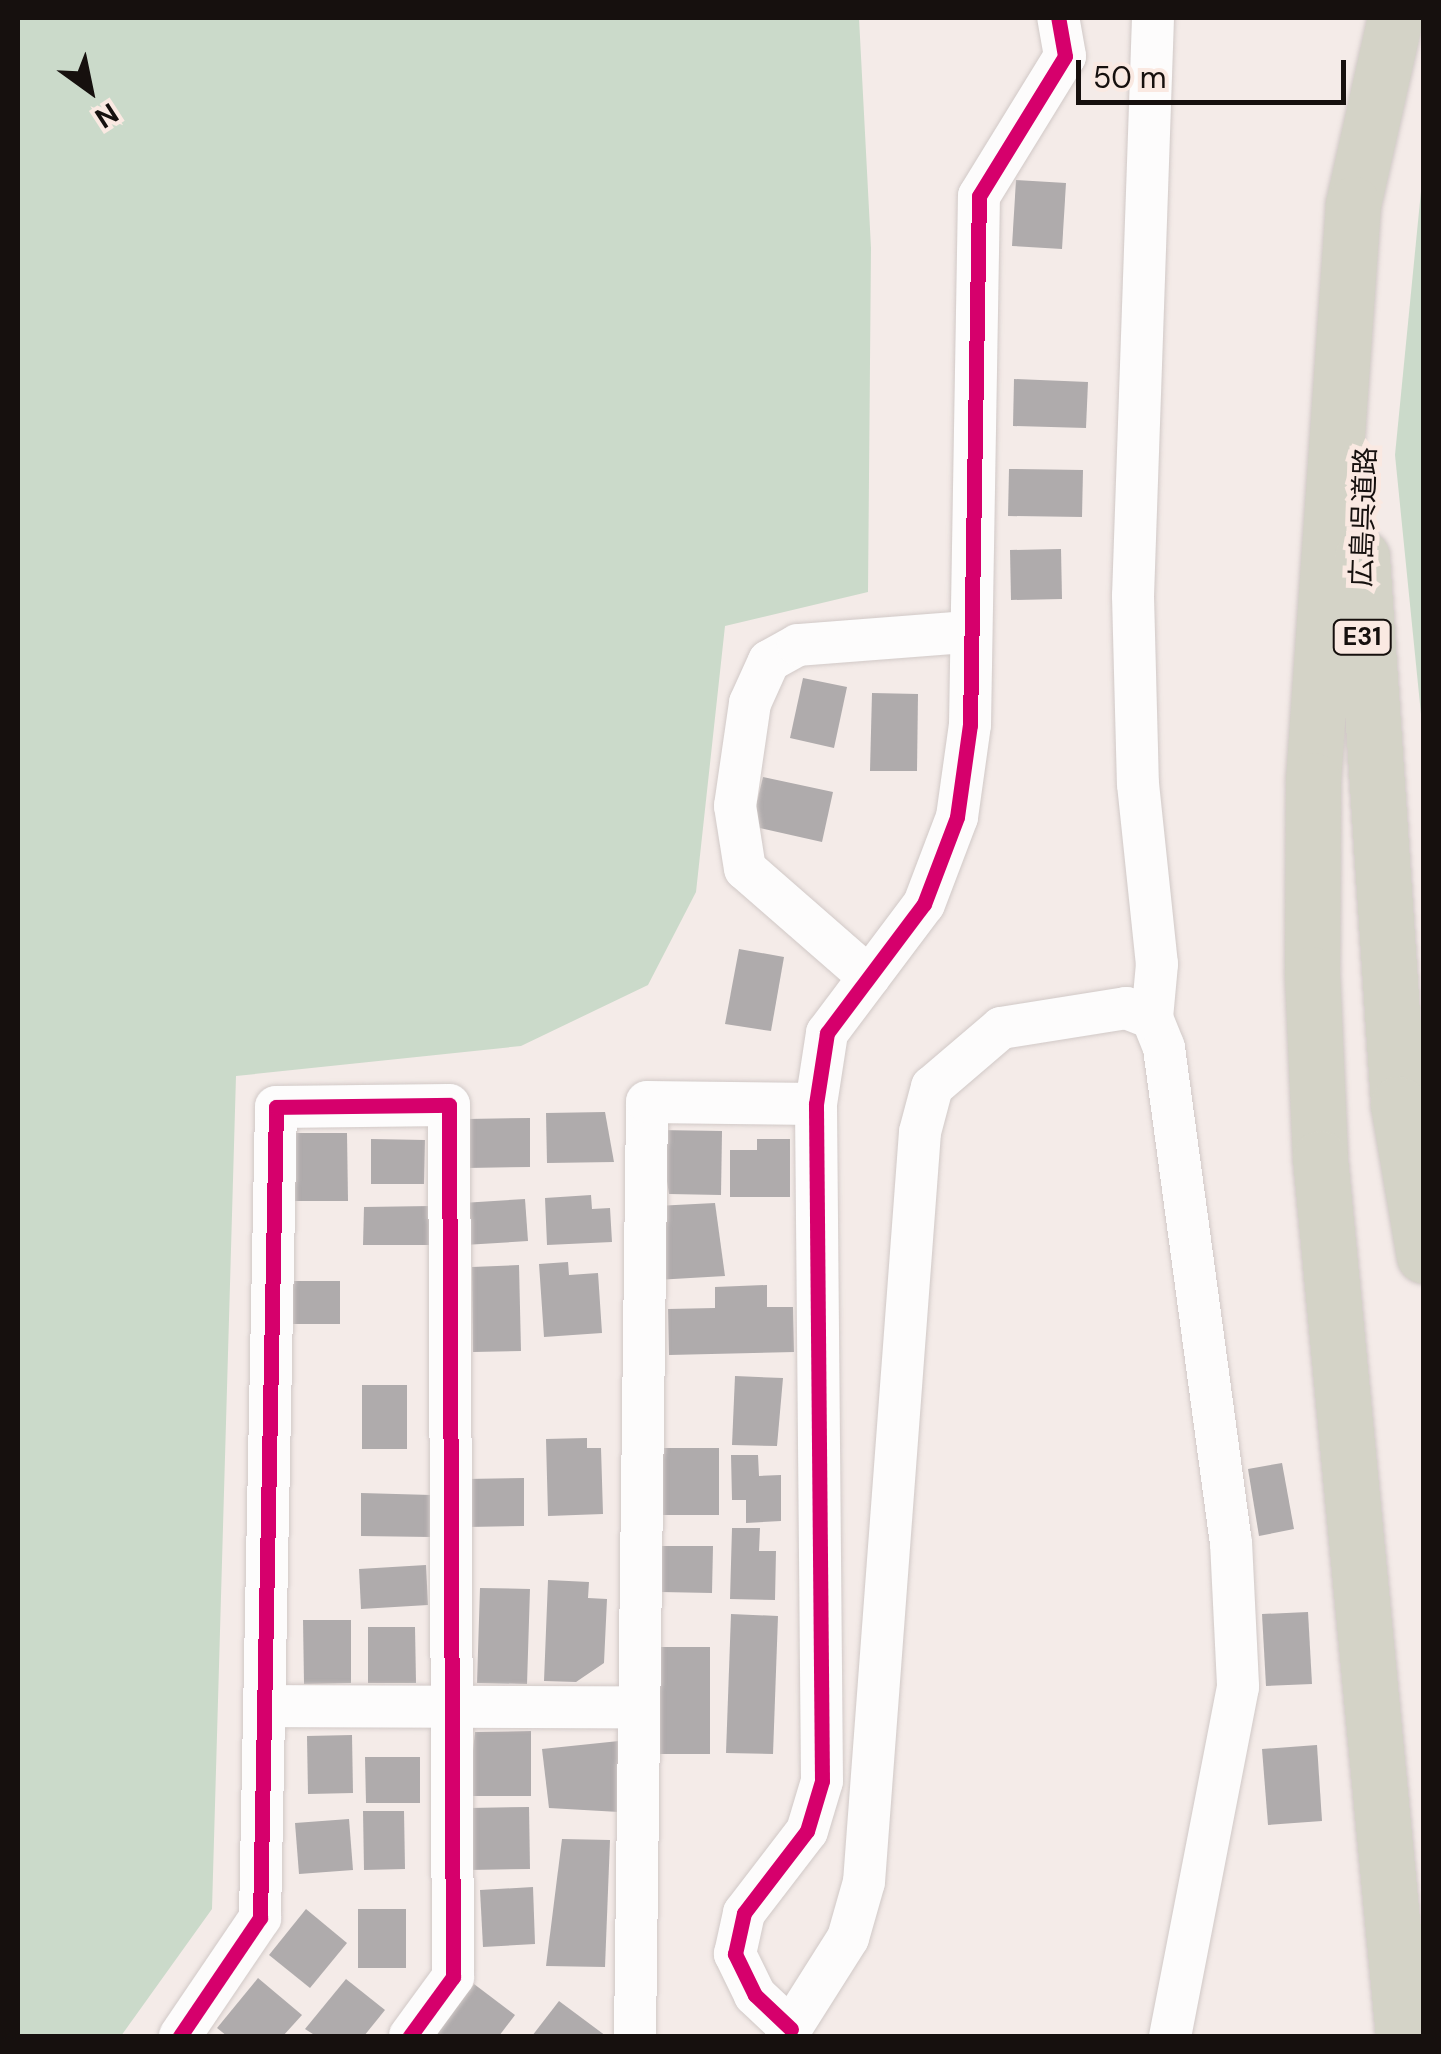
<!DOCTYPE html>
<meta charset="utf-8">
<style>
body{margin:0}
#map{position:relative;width:1441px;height:2054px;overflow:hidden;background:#f4ebe8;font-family:"DM Sans","Noto Sans JP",sans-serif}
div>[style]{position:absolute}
.green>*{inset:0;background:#cbdaca}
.building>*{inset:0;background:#afabac}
.roads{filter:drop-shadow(0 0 2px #d1c9c7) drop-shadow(0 0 2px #d1c9c7)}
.minor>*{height:42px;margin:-21px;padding:0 21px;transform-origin:21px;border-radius:21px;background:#fdfcfc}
.highway>*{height:55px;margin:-27.5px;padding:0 27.5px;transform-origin:27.5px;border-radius:27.5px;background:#d4d3c7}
.cycleway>*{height:15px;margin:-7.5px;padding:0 7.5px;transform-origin:7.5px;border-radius:7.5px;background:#d6006c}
span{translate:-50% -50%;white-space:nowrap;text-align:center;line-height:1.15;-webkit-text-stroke:10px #fae9e2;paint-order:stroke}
.shield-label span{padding:2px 8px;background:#fae9e2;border:2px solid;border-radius:8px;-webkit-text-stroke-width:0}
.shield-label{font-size:25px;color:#16100e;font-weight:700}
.street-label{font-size:28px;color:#16100e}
.frame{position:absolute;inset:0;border:20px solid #16100e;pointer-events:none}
.north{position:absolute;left:40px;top:40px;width:100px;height:100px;-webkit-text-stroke:8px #fae9e2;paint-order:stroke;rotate:147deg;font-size:28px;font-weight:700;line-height:40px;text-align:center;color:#16100e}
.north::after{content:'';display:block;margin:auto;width:35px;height:45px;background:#16100e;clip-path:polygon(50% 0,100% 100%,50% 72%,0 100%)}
.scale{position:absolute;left:1076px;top:60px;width:270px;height:45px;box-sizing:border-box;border:5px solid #16100e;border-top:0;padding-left:12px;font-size:30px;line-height:35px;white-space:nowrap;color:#16100e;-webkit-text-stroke:8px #fae9e2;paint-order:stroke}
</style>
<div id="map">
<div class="green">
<i style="clip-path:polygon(18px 18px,859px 18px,871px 248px,868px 592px,725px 626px,696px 892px,648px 985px,521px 1046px,236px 1076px,212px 1909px,121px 2036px,18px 2036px)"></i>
<i style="clip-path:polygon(1423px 171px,1423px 734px,1395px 455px)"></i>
</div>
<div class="building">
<i style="clip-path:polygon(1016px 180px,1066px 183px,1062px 249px,1012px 246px)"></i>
<i style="clip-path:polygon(1014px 379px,1088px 382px,1086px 428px,1013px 426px)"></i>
<i style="clip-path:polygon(1009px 469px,1083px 470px,1082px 517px,1008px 516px)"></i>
<i style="clip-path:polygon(1061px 549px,1062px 599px,1011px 600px,1010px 550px)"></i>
<i style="clip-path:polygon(803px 678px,847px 687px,834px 748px,790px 738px)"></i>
<i style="clip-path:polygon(872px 693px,918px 694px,917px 771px,870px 771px)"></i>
<i style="clip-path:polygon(763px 777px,833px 792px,822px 842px,751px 826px)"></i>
<i style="clip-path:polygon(739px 949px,784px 957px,771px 1031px,725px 1024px)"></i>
<i style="clip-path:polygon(605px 1112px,614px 1162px,547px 1163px,546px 1113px)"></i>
<i style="clip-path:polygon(530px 1118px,530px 1167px,467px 1168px,467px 1119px)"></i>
<i style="clip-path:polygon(659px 1130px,722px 1131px,721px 1195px,669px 1194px)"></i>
<i style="clip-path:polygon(287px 1133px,347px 1133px,348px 1201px,287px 1201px)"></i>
<i style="clip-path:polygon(371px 1139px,425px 1140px,424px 1184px,371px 1184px)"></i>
<i style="clip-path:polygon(757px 1139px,790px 1139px,790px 1197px,730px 1197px,730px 1150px,757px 1150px)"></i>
<i style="clip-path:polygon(591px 1195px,592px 1209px,610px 1208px,612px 1242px,547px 1245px,545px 1198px)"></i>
<i style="clip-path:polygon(525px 1199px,528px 1241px,464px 1245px,462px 1203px)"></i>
<i style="clip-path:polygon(715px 1203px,725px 1276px,656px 1280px,656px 1206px)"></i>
<i style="clip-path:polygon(431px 1206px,431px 1245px,363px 1245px,364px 1207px)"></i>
<i style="clip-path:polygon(568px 1262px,569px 1275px,598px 1273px,602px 1333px,544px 1337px,539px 1264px)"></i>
<i style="clip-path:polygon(519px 1265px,521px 1351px,473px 1352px,472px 1267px)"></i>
<i style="clip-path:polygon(288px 1281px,340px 1281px,340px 1324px,288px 1324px)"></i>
<i style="clip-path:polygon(767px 1285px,767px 1307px,793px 1307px,794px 1352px,669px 1355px,668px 1309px,715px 1308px,715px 1287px)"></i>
<i style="clip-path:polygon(735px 1376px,783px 1378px,777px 1446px,732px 1445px)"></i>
<i style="clip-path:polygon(362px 1385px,407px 1385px,407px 1449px,362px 1449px)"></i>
<i style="clip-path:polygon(587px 1438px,587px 1448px,601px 1448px,603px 1514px,548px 1516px,546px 1439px)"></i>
<i style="clip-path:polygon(656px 1448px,719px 1448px,719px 1515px,656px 1515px)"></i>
<i style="clip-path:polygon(731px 1455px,758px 1455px,759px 1476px,781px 1475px,781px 1521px,746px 1523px,746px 1500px,732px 1500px)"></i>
<i style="clip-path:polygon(1282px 1463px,1294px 1529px,1259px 1536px,1248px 1469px)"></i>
<i style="clip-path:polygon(524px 1478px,524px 1526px,467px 1527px,466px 1479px)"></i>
<i style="clip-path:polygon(361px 1493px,431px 1495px,430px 1537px,361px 1536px)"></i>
<i style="clip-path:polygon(732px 1528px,760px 1528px,759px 1551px,776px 1551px,775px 1600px,730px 1599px)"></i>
<i style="clip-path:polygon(661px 1546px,713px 1546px,712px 1593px,661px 1592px)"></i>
<i style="clip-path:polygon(426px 1565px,428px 1605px,361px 1609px,359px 1569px)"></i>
<i style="clip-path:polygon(548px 1580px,589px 1582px,588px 1598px,607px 1599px,604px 1663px,576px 1682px,544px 1681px)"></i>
<i style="clip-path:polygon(480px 1588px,530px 1589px,527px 1684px,477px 1683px)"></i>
<i style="clip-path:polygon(1308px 1612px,1312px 1684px,1266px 1686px,1262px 1614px)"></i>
<i style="clip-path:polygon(731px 1614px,778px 1616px,773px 1754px,726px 1753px)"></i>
<i style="clip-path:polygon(303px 1620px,351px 1620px,351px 1683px,304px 1684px)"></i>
<i style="clip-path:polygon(368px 1627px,415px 1627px,416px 1683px,368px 1683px)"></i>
<i style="clip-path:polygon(659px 1647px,710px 1647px,710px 1754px,659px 1754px)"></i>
<i style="clip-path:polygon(531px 1731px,531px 1796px,468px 1796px,475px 1732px)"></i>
<i style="clip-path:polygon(352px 1735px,353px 1793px,308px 1794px,307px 1736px)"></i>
<i style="clip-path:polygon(619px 1741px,619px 1812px,549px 1808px,542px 1749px)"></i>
<i style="clip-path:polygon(1317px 1745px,1322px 1821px,1268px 1825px,1262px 1749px)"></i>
<i style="clip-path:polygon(365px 1757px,420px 1757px,420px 1803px,366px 1803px)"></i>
<i style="clip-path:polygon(529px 1807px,530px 1869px,470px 1870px,469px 1808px)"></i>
<i style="clip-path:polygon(363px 1811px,404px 1811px,405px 1869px,364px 1870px)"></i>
<i style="clip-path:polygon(349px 1819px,353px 1870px,299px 1874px,295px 1823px)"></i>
<i style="clip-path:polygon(562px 1839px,610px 1840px,605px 1967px,546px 1966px)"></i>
<i style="clip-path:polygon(533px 1887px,535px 1944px,483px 1947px,480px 1890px)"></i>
<i style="clip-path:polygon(306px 1909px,347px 1943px,310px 1988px,269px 1955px)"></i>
<i style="clip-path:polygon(358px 1909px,406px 1909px,406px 1968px,358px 1968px)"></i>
<i style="clip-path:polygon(258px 1978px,302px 2015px,283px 2036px,227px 2036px,217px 2028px)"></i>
<i style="clip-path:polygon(346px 1979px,385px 2010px,364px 2036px,316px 2036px,305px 2029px)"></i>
<i style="clip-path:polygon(474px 1984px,515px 2015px,499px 2036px,435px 2036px)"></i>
<i style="clip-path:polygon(559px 2001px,606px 2036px,532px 2036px)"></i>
</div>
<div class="roads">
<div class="minor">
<i style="left:1153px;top:18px;width:578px;rotate:91.98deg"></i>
<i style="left:1133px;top:596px;width:188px;rotate:88.5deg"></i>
<i style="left:1138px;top:784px;width:181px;rotate:84deg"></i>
<i style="left:1157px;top:964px;width:54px;rotate:95.3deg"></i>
<i style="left:1152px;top:1018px;width:32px;rotate:68deg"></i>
<i style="left:1164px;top:1048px;width:499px;rotate:82.3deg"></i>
<i style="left:1231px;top:1542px;width:145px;rotate:87.2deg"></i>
<i style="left:1238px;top:1687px;width:356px;rotate:101deg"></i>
<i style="left:869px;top:977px;width:164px;rotate:-138.9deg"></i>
<i style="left:745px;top:869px;width:64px;rotate:-99deg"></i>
<i style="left:735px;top:806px;width:104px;rotate:-81.7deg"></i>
<i style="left:750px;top:703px;width:46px;rotate:-65.7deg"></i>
<i style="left:769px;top:661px;width:33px;rotate:-29deg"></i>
<i style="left:798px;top:645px;width:169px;rotate:-4.4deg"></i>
<i style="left:264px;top:1706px;width:375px;rotate:0.2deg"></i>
<i style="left:791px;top:2029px;width:50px;rotate:-136.6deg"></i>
<i style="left:755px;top:1995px;width:46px;rotate:-116deg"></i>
<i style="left:735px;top:1954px;width:42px;rotate:-77.6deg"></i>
<i style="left:744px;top:1913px;width:103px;rotate:-52.5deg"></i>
<i style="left:807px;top:1831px;width:52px;rotate:-73.3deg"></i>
<i style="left:822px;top:1781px;width:677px;rotate:-90.51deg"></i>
<i style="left:816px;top:1104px;width:72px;rotate:-81.2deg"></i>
<i style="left:827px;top:1033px;width:161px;rotate:-53.1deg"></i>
<i style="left:924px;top:904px;width:93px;rotate:-69.2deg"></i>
<i style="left:957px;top:817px;width:93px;rotate:-82deg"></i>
<i style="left:970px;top:725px;width:529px;rotate:-89.03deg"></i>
<i style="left:979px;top:196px;width:164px;rotate:-58.4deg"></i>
<i style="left:1065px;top:56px;width:39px;rotate:-100deg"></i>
<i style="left:180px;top:2036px;width:143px;rotate:-55.9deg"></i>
<i style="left:260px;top:1918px;width:811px;rotate:-88.87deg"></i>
<i style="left:276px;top:1107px;width:173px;rotate:-0.7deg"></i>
<i style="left:449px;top:1105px;width:872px;rotate:89.74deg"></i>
<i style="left:453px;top:1977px;width:73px;rotate:126.1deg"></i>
<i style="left:635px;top:2036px;width:934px;rotate:-89.26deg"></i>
<i style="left:647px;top:1102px;width:169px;rotate:0.7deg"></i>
<i style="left:786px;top:2036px;width:116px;rotate:-57.7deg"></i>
<i style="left:848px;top:1938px;width:58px;rotate:-74.1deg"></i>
<i style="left:864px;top:1882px;width:752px;rotate:-85.73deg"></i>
<i style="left:920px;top:1132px;width:47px;rotate:-75.1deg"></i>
<i style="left:932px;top:1087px;width:91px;rotate:-40.5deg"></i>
<i style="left:1001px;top:1028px;width:127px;rotate:-9.1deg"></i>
<i style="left:1126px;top:1008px;width:28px;rotate:21deg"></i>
</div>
<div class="highway">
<i style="left:1395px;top:18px;width:191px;rotate:102.7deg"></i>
<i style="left:1353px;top:204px;width:577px;rotate:93.97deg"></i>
<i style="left:1313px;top:780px;width:194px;rotate:90.3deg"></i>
<i style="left:1312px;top:974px;width:184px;rotate:87.5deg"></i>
<i style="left:1320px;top:1158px;width:882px;rotate:84.6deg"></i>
<i style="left:1362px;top:557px;width:548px;rotate:86.23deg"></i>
<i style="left:1398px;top:1104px;width:154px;rotate:80.3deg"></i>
</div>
</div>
<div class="cycleway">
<i style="left:791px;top:2029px;width:50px;rotate:-136.6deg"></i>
<i style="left:755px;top:1995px;width:46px;rotate:-116deg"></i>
<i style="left:735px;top:1954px;width:42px;rotate:-77.6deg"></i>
<i style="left:744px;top:1913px;width:103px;rotate:-52.5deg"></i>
<i style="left:807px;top:1831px;width:52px;rotate:-73.3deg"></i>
<i style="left:822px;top:1781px;width:677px;rotate:-90.51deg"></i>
<i style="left:816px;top:1104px;width:72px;rotate:-81.2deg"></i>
<i style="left:827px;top:1033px;width:161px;rotate:-53.1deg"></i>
<i style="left:924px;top:904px;width:93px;rotate:-69.2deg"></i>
<i style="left:957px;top:817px;width:93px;rotate:-82deg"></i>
<i style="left:970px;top:725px;width:529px;rotate:-89.03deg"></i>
<i style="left:979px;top:196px;width:164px;rotate:-58.4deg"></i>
<i style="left:1065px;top:56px;width:39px;rotate:-100deg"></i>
<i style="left:180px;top:2036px;width:143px;rotate:-55.9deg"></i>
<i style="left:260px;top:1918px;width:811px;rotate:-88.87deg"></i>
<i style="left:276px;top:1107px;width:173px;rotate:-0.7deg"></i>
<i style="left:449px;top:1105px;width:872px;rotate:89.74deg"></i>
<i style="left:453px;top:1977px;width:73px;rotate:126.1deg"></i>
</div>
<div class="shield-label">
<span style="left:1362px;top:637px">E31</span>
</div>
<div class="street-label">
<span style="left:1364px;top:517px;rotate:-88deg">広島呉道路</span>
</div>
<div class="frame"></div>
<div class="north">N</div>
<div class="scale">50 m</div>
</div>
